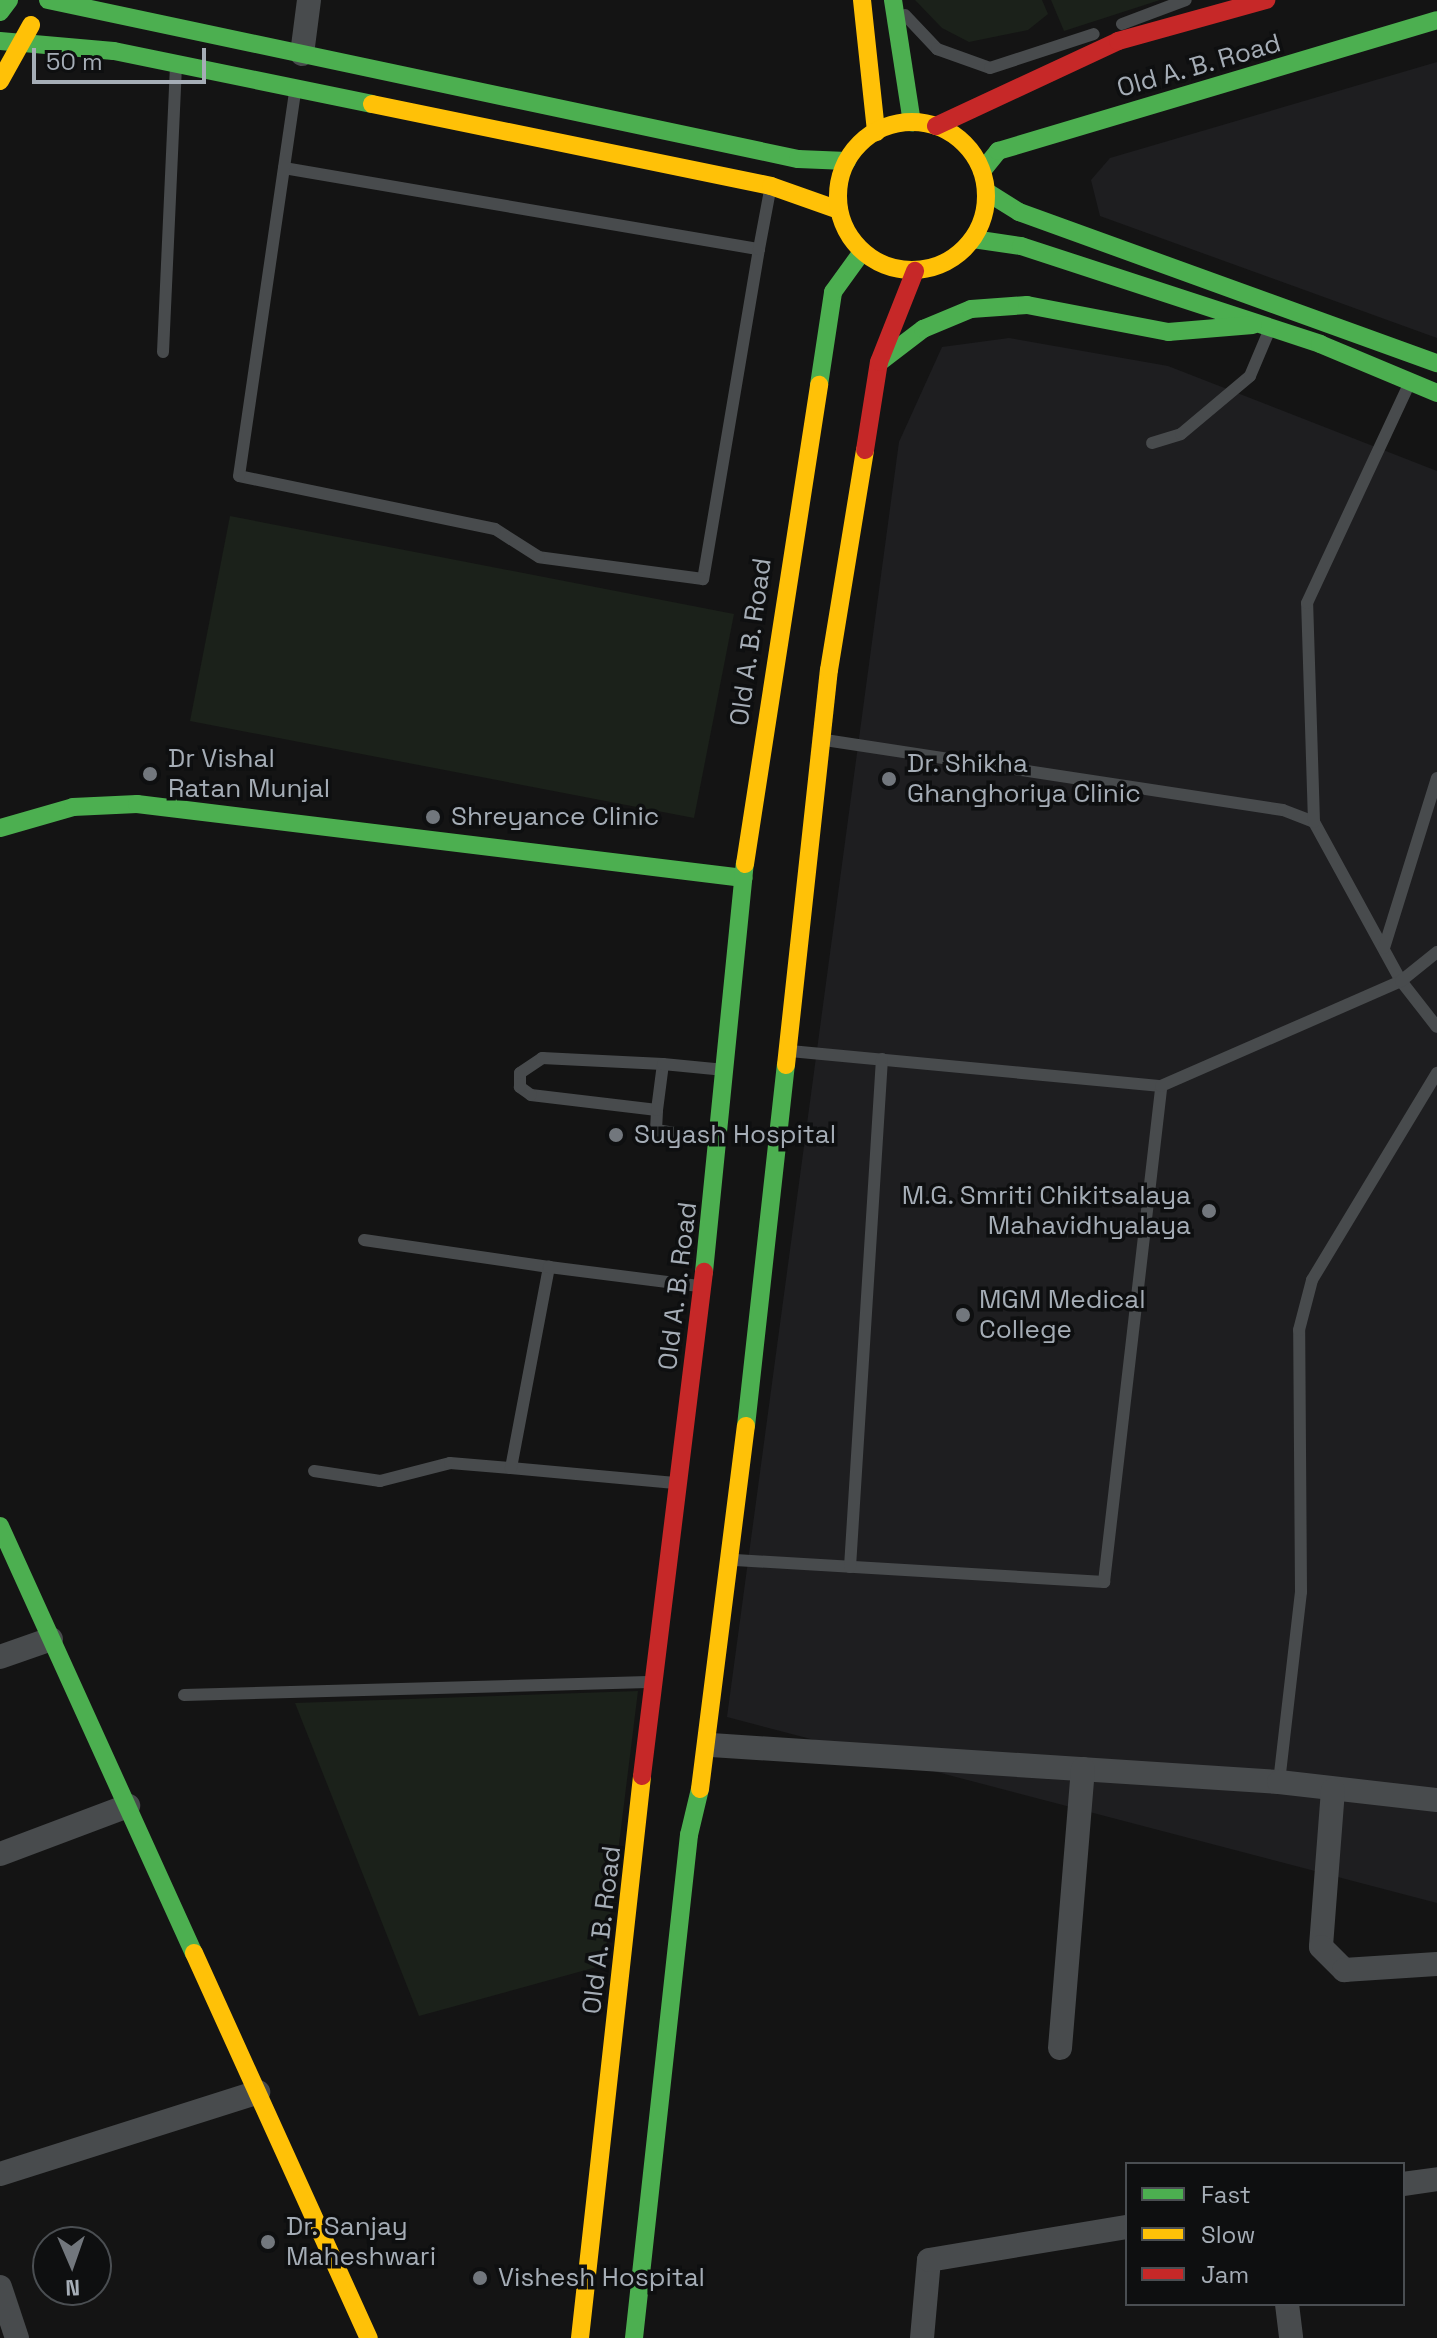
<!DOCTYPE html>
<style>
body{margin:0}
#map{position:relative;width:1437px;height:2338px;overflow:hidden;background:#141414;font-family:"Space Grotesk",sans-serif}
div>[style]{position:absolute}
.built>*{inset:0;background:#1e1e20}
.green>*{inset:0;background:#1b211a}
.lane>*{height:12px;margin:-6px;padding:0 6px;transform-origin:6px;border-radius:6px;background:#484b4d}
.street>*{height:24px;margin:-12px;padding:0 12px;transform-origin:12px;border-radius:12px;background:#484b4d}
.fast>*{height:18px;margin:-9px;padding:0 9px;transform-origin:9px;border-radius:9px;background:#4caf50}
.slow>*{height:18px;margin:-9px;padding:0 9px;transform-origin:9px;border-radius:9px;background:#ffc107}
.slow>.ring{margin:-9px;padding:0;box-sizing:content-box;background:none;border:18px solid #ffc107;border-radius:50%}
.jam>*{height:18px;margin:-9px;padding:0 9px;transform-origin:9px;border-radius:9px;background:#c62828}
.dots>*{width:22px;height:22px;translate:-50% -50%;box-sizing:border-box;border:4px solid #0e0f10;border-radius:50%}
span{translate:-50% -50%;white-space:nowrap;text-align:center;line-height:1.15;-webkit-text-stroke:7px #0e0f10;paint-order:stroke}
.street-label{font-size:26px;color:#a5adb6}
.poi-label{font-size:26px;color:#a5adb6}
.left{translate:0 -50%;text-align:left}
.right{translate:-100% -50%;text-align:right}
.legend{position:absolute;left:1125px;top:2162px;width:280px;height:144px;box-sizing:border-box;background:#0e0f10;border:2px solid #4a4e52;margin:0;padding:10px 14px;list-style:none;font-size:24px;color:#a5adb6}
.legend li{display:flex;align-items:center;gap:16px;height:40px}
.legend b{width:40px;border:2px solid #4a4e52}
.north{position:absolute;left:32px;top:2226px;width:80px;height:80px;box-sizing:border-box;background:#0e0f10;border:2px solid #4a4e52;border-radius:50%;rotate:178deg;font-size:22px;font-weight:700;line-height:32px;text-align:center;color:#a5adb6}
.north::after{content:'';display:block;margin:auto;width:28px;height:36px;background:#72777d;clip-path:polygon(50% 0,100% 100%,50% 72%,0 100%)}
.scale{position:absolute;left:32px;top:48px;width:174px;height:36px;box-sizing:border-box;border:4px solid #a5adb6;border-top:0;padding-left:10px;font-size:24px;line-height:28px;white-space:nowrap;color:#a5adb6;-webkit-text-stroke:6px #0e0f10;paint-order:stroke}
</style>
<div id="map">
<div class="built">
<i style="clip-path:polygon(1437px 62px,1437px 338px,1100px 216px,1091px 180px,1110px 158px)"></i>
<i style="clip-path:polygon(1009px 338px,1168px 366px,1437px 471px,1437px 1903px,727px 1717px,899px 442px,942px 347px)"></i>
</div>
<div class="green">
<i style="clip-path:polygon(915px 0,1042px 0,1048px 14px,1028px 30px,969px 42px,942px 28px)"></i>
<i style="clip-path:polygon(1051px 0,1160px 0,1064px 31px)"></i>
<i style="clip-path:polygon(230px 516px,734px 614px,694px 818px,190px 721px)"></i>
<i style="clip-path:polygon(638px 1691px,604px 1965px,419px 2016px,295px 1703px)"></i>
</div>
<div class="lane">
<i style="left:905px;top:15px;width:47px;rotate:46.7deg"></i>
<i style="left:937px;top:49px;width:56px;rotate:19.7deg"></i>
<i style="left:990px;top:68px;width:109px;rotate:-18.1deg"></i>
<i style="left:1122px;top:24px;width:68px;rotate:-20.6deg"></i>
<i style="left:284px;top:168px;width:482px;rotate:9.7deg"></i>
<i style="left:759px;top:249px;width:335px;rotate:99.6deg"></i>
<i style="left:703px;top:579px;width:165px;rotate:-172.4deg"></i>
<i style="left:539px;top:557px;width:52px;rotate:-147.5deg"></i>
<i style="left:495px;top:529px;width:261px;rotate:-168.3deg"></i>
<i style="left:239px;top:476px;width:388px;rotate:-81.7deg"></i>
<i style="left:759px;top:249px;width:60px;rotate:-79.4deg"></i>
<i style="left:163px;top:352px;width:284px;rotate:-87.4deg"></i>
<i style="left:1152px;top:443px;width:30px;rotate:-17deg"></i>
<i style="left:1181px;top:434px;width:90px;rotate:-40deg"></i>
<i style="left:1250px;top:376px;width:49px;rotate:-67.1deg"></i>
<i style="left:825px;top:740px;width:463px;rotate:8.7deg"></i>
<i style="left:1283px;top:810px;width:33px;rotate:21deg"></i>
<i style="left:1314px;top:822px;width:181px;rotate:61.3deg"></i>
<i style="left:1401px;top:981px;width:58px;rotate:52deg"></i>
<i style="left:1314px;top:822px;width:219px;rotate:-91.8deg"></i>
<i style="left:1307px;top:603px;width:242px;rotate:-65deg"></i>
<i style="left:1384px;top:948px;width:178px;rotate:-72.7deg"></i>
<i style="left:790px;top:1051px;width:373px;rotate:5.4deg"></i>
<i style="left:657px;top:1110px;width:127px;rotate:-173.2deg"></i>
<i style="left:531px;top:1095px;width:14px;rotate:-144deg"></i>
<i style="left:520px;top:1087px;width:14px;rotate:-90deg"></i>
<i style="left:520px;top:1073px;width:27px;rotate:-34deg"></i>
<i style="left:542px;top:1058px;width:121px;rotate:2.8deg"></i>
<i style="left:719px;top:1140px;width:64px;rotate:-171deg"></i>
<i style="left:656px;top:1130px;width:20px;rotate:-87deg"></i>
<i style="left:657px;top:1110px;width:46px;rotate:-82.6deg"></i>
<i style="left:663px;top:1064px;width:62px;rotate:5.5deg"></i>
<i style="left:364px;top:1240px;width:187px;rotate:8.3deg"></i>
<i style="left:314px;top:1471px;width:67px;rotate:8.6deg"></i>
<i style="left:380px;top:1481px;width:72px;rotate:-14.4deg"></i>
<i style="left:450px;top:1463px;width:61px;rotate:4.7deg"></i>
<i style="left:675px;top:1483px;width:165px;rotate:-174.8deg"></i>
<i style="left:511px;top:1468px;width:205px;rotate:-79.3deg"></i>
<i style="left:549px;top:1267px;width:151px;rotate:7.2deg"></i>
<i style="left:735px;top:1560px;width:370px;rotate:3.4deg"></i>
<i style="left:1104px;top:1582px;width:499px;rotate:-83.4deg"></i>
<i style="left:1161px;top:1086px;width:262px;rotate:-23.6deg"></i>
<i style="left:1401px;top:981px;width:46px;rotate:-38.9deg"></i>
<i style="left:850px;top:1567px;width:509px;rotate:-86.4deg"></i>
<i style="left:184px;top:1695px;width:464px;rotate:-1.6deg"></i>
<i style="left:1279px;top:1782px;width:191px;rotate:-83.4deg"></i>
<i style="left:1301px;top:1592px;width:262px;rotate:-90.4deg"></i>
<i style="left:1299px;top:1330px;width:52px;rotate:-75.4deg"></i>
<i style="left:1312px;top:1280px;width:242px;rotate:-58.9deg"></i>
</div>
<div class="street">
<i style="left:302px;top:54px;width:54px;rotate:-82.6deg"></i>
<i style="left:0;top:1657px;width:54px;rotate:-19.4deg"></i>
<i style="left:711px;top:1745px;width:569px;rotate:3.73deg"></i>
<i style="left:1279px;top:1782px;width:159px;rotate:6.5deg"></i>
<i style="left:1333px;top:1790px;width:157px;rotate:94.4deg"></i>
<i style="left:1321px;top:1947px;width:33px;rotate:45deg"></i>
<i style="left:1344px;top:1970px;width:93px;rotate:-3.7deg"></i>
<i style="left:0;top:1854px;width:137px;rotate:-20.6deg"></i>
<i style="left:1060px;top:2048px;width:280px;rotate:-85.3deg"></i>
<i style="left:0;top:2174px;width:271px;rotate:-17.6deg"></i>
<i style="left:1403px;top:2184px;width:34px;rotate:-8deg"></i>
<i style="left:0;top:2287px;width:54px;rotate:71.6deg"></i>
<i style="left:1287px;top:2304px;width:34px;rotate:83deg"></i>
<i style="left:922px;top:2338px;width:78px;rotate:-84.9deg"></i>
<i style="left:929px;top:2260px;width:201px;rotate:-9.5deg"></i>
</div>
<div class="fast">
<i style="left:48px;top:0;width:767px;rotate:11.97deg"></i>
<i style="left:798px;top:159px;width:49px;rotate:2.3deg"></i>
<i style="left:893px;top:0;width:124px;rotate:81.2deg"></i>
<i style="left:0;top:12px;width:15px;rotate:-53deg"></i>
<i style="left:0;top:41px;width:114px;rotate:5deg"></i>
<i style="left:114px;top:51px;width:263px;rotate:11.6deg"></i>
<i style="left:982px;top:171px;width:26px;rotate:-51deg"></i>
<i style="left:998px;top:151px;width:458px;rotate:-16.6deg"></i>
<i style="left:987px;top:192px;width:38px;rotate:32deg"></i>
<i style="left:1019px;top:212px;width:444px;rotate:19.9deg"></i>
<i style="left:973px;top:239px;width:49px;rotate:8.3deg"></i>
<i style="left:1021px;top:246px;width:315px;rotate:18.1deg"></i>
<i style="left:1320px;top:344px;width:127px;rotate:22.7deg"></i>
<i style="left:881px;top:361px;width:53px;rotate:-37.3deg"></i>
<i style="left:923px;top:329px;width:52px;rotate:-22.6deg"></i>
<i style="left:971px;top:309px;width:56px;rotate:-4.1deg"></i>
<i style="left:1027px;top:305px;width:144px;rotate:10.8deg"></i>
<i style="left:1168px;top:332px;width:85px;rotate:-4.7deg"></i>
<i style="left:819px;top:385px;width:94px;rotate:-81.4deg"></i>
<i style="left:833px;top:292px;width:49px;rotate:-54.1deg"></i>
<i style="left:0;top:828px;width:76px;rotate:-16deg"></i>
<i style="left:73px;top:807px;width:64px;rotate:-2.7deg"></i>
<i style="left:137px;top:804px;width:611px;rotate:6.96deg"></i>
<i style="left:704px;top:1272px;width:410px;rotate:-84.3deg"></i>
<i style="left:746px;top:1426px;width:363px;rotate:-83.7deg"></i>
<i style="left:0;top:1526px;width:469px;rotate:65.6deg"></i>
<i style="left:634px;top:2338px;width:506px;rotate:-83.76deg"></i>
<i style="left:689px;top:1835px;width:47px;rotate:-76.6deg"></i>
</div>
<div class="slow">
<i style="left:862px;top:0;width:133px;rotate:83.9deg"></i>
<i style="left:0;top:81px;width:64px;rotate:-61deg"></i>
<i style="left:372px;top:104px;width:407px;rotate:11.6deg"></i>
<i style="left:771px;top:186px;width:72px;rotate:19.4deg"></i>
<i class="ring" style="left:838px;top:122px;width:130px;height:130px"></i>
<i style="left:745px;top:864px;width:485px;rotate:-81.2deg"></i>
<i style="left:786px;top:1065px;width:397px;rotate:-83.8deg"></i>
<i style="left:829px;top:670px;width:223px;rotate:-80.7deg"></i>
<i style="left:700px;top:1789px;width:366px;rotate:-82.8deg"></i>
<i style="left:194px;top:1953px;width:423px;rotate:65.6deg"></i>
<i style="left:580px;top:2338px;width:565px;rotate:-83.7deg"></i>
</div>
<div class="jam">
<i style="left:936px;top:126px;width:201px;rotate:-25deg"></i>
<i style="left:1118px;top:41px;width:154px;rotate:-15.5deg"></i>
<i style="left:865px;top:450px;width:89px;rotate:-81deg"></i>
<i style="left:879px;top:362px;width:98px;rotate:-68.4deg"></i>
<i style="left:642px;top:1776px;width:508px;rotate:-82.99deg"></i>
</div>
<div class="dots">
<i style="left:150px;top:774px;background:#72777d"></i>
<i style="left:889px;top:779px;background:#72777d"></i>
<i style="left:433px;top:817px;background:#72777d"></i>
<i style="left:616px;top:1135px;background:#72777d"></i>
<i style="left:1209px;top:1211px;background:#72777d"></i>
<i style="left:963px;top:1315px;background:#72777d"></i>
<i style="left:268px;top:2242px;background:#72777d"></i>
<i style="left:480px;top:2278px;background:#72777d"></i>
</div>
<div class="street-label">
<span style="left:1199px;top:66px;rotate:-16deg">Old A. B. Road</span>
<span style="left:751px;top:642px;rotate:-82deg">Old A. B. Road</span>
<span style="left:678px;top:1286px;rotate:-83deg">Old A. B. Road</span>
<span style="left:602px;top:1930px;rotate:-83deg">Old A. B. Road</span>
</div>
<div class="poi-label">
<span class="left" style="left:168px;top:774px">Dr Vishal<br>Ratan Munjal</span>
<span class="left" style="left:907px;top:779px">Dr. Shikha<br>Ghanghoriya Clinic</span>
<span class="left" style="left:451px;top:817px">Shreyance Clinic</span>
<span class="left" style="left:634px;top:1135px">Suyash Hospital</span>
<span class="right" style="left:1191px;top:1211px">M.G. Smriti Chikitsalaya<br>Mahavidhyalaya</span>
<span class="left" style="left:979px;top:1315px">MGM Medical<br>College</span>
<span class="left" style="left:286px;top:2242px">Dr. Sanjay<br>Maheshwari</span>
<span class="left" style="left:498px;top:2278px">Vishesh Hospital</span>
</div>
<ul class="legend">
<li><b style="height:10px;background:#4caf50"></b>Fast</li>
<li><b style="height:10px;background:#ffc107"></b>Slow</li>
<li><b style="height:10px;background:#c62828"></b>Jam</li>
</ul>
<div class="north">N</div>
<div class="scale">50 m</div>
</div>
